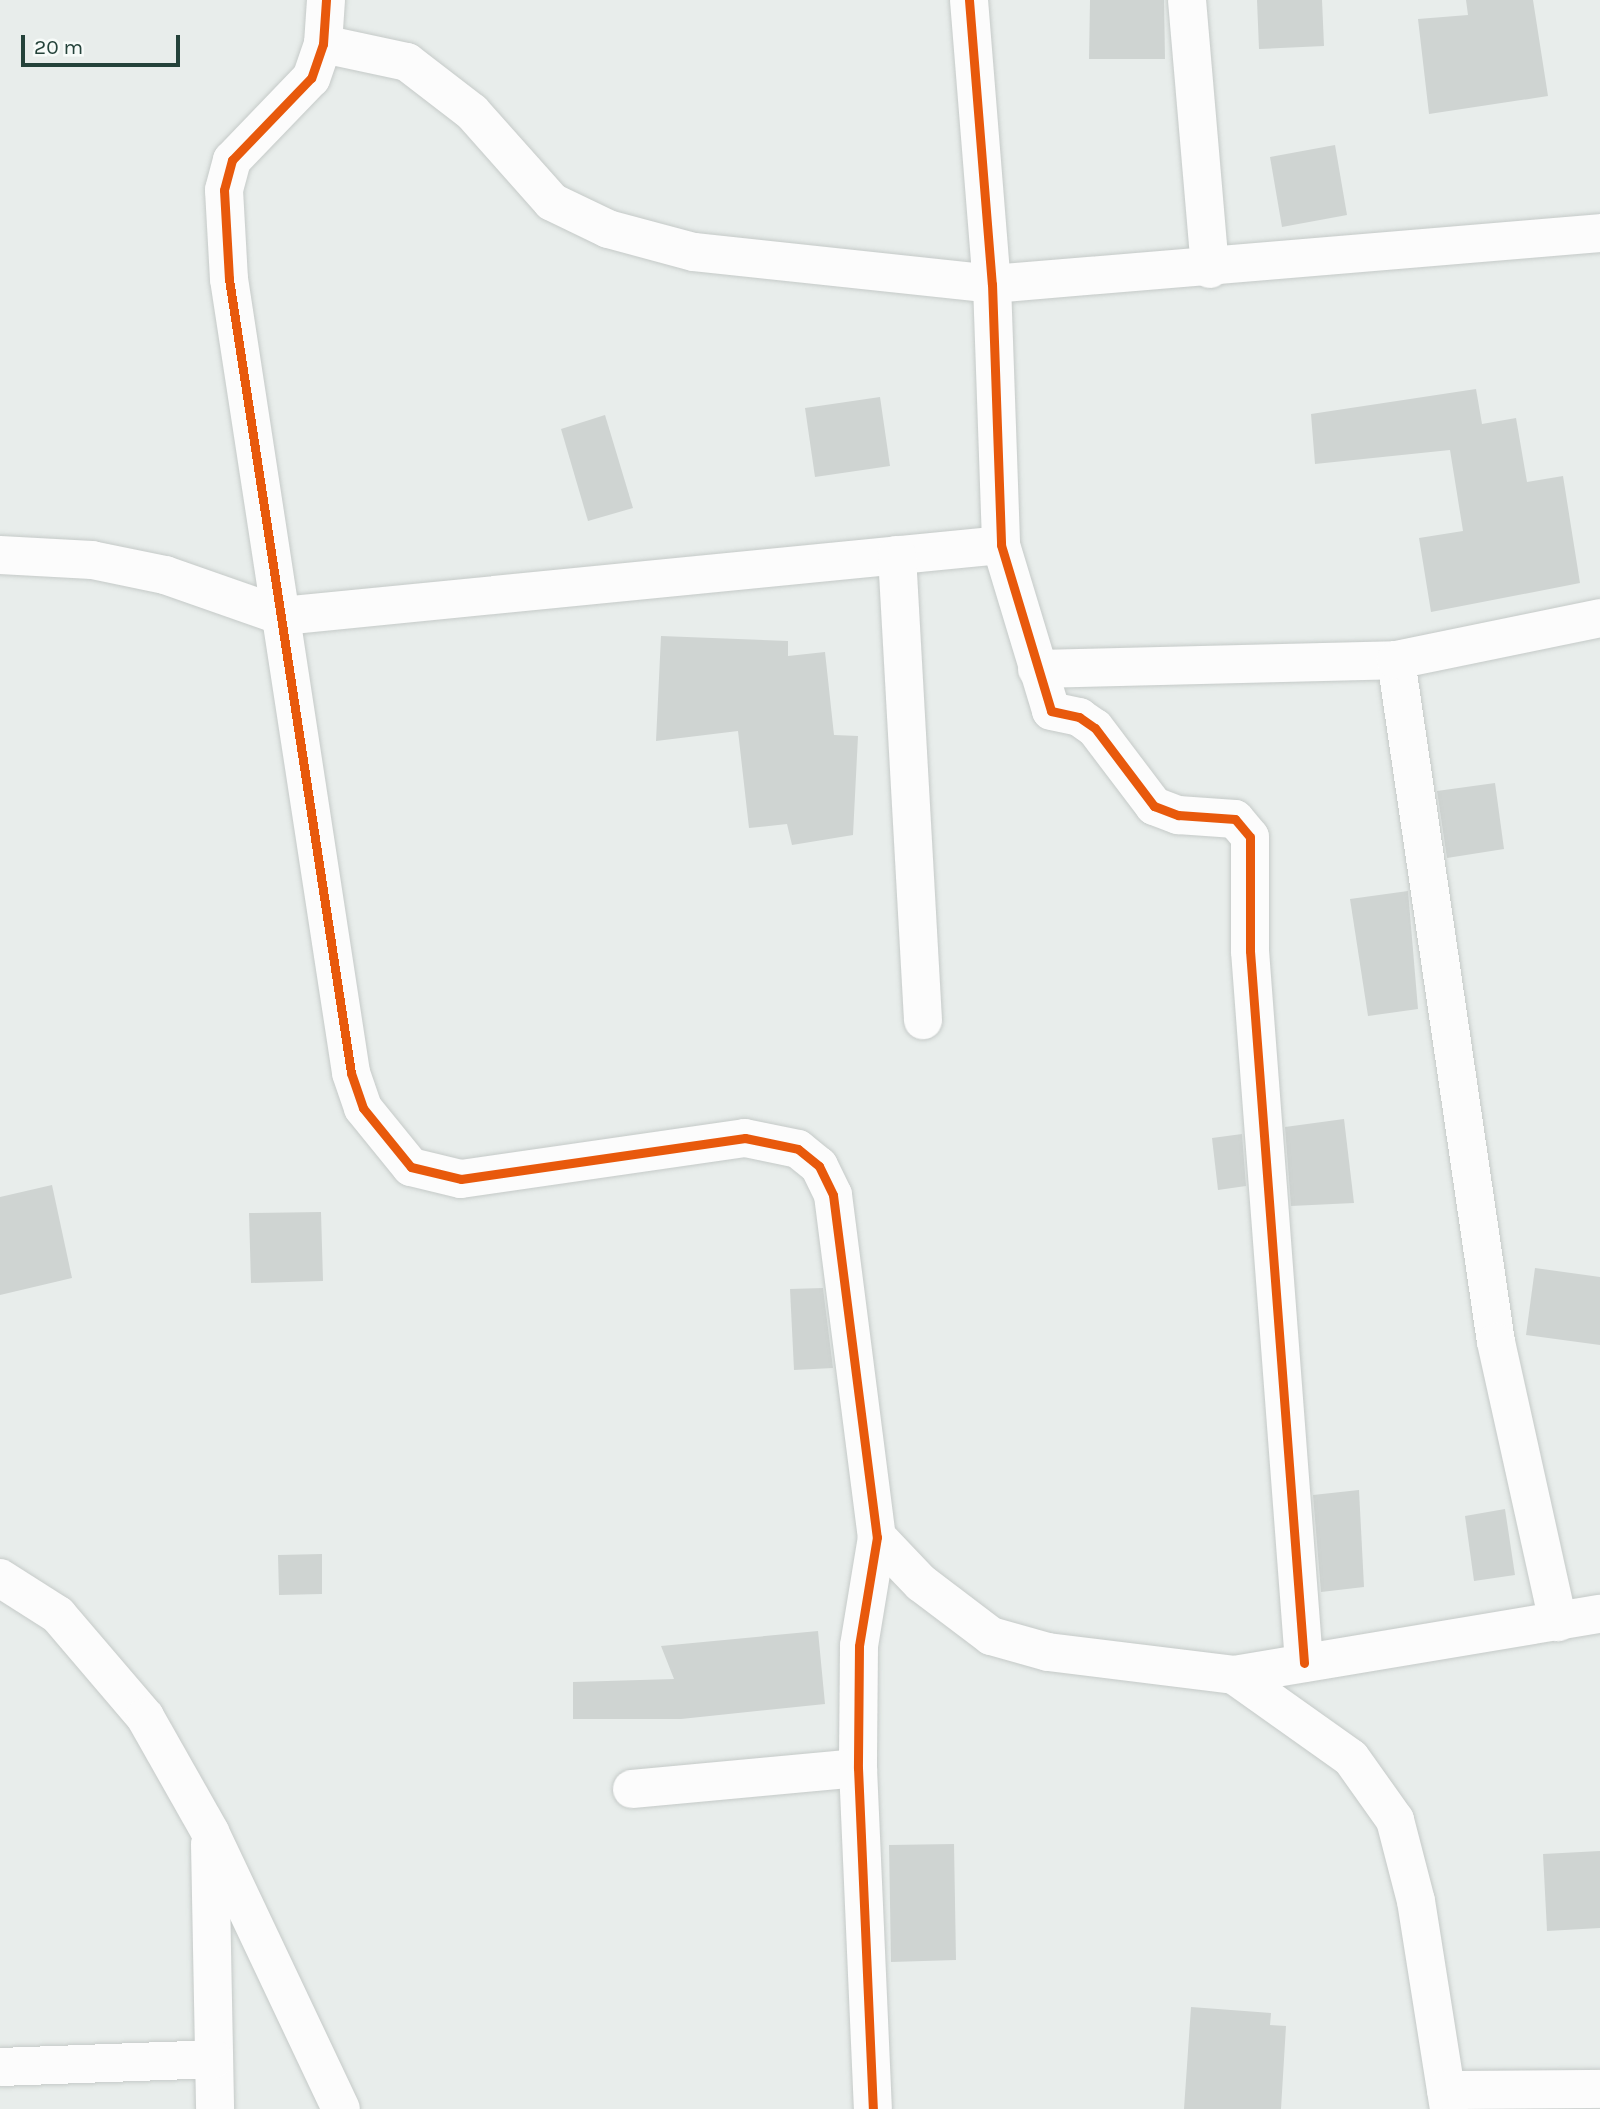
<!DOCTYPE html>
<style>
body{margin:0}
#map{position:relative;width:1600px;height:2109px;overflow:hidden;background:#e8edeb;font-family:Karla,sans-serif}
div>[style]{position:absolute}
.building>*{inset:0;background:#cfd4d2}
.roads{filter:drop-shadow(0 0 2px #c5cac8) drop-shadow(0 0 2px #c5cac8)}
.minor>*{height:38px;margin:-19px;padding:0 19px;transform-origin:19px;border-radius:19px;background:#fcfcfc}
.cycleway>*{height:9px;margin:-4.5px;padding:0 4.5px;transform-origin:4.5px;border-radius:4.5px;background:#e8590c}
span{translate:-50% -50%;white-space:nowrap;text-align:center;line-height:1.15;-webkit-text-stroke:7px #f7fbf9;paint-order:stroke}
.scale{position:absolute;left:21px;top:35px;width:159px;height:32px;box-sizing:border-box;border:4px solid #24423a;border-top:0;padding-left:9px;font-size:21px;line-height:24px;white-space:nowrap;color:#24423a;-webkit-text-stroke:5px #f7fbf9;paint-order:stroke}
</style>
<div id="map">
<div class="building">
<i style="clip-path:polygon(1090px 0,1164px 0,1165px 59px,1089px 59px)"></i>
<i style="clip-path:polygon(1257px 0,1322px 0,1324px 46px,1259px 49px)"></i>
<i style="clip-path:polygon(1466px 0,1533px 0,1548px 96px,1429px 114px,1418px 19px,1468px 15px)"></i>
<i style="clip-path:polygon(1335px 145px,1347px 215px,1282px 227px,1270px 157px)"></i>
<i style="clip-path:polygon(1476px 389px,1482px 424px,1516px 418px,1527px 482px,1563px 476px,1580px 583px,1431px 612px,1419px 538px,1463px 531px,1450px 450px,1315px 464px,1311px 414px)"></i>
<i style="clip-path:polygon(880px 397px,890px 466px,815px 477px,805px 408px)"></i>
<i style="clip-path:polygon(605px 415px,633px 508px,588px 521px,561px 429px)"></i>
<i style="clip-path:polygon(661px 636px,788px 641px,788px 656px,825px 652px,834px 735px,858px 736px,853px 835px,792px 845px,787px 824px,749px 828px,738px 731px,656px 741px)"></i>
<i style="clip-path:polygon(1495px 783px,1504px 849px,1447px 858px,1437px 791px)"></i>
<i style="clip-path:polygon(1408px 891px,1418px 1009px,1368px 1016px,1350px 899px)"></i>
<i style="clip-path:polygon(1344px 1119px,1354px 1203px,1291px 1206px,1285px 1127px)"></i>
<i style="clip-path:polygon(1242px 1134px,1246px 1186px,1218px 1190px,1212px 1138px)"></i>
<i style="clip-path:polygon(52px 1185px,72px 1278px,0 1295px,0 1197px)"></i>
<i style="clip-path:polygon(321px 1212px,323px 1281px,251px 1283px,249px 1213px)"></i>
<i style="clip-path:polygon(1535px 1268px,1600px 1277px,1600px 1345px,1526px 1335px)"></i>
<i style="clip-path:polygon(823px 1288px,833px 1368px,794px 1370px,790px 1289px)"></i>
<i style="clip-path:polygon(1359px 1490px,1364px 1587px,1321px 1592px,1313px 1495px)"></i>
<i style="clip-path:polygon(1505px 1509px,1515px 1575px,1474px 1581px,1465px 1516px)"></i>
<i style="clip-path:polygon(322px 1554px,322px 1594px,279px 1595px,278px 1555px)"></i>
<i style="clip-path:polygon(818px 1631px,825px 1704px,681px 1719px,573px 1719px,573px 1682px,674px 1679px,661px 1646px)"></i>
<i style="clip-path:polygon(954px 1844px,956px 1960px,891px 1962px,889px 1845px)"></i>
<i style="clip-path:polygon(1600px 1851px,1600px 1928px,1547px 1931px,1543px 1854px)"></i>
<i style="clip-path:polygon(1191px 2007px,1271px 2013px,1270px 2025px,1286px 2026px,1281px 2109px,1184px 2109px)"></i>
</div>
<div class="roads">
<div class="minor">
<i style="left:326px;top:0;width:44px;rotate:93.9deg"></i>
<i style="left:323px;top:44px;width:36px;rotate:109deg"></i>
<i style="left:311px;top:78px;width:114px;rotate:133.9deg"></i>
<i style="left:232px;top:160px;width:31px;rotate:105deg"></i>
<i style="left:224px;top:190px;width:89px;rotate:86.8deg"></i>
<i style="left:229px;top:279px;width:803px;rotate:81.26deg"></i>
<i style="left:351px;top:1073px;width:37px;rotate:71deg"></i>
<i style="left:363px;top:1108px;width:76px;rotate:50.9deg"></i>
<i style="left:411px;top:1167px;width:51px;rotate:13.5deg"></i>
<i style="left:461px;top:1179px;width:287px;rotate:-8.2deg"></i>
<i style="left:745px;top:1138px;width:54px;rotate:11.7deg"></i>
<i style="left:798px;top:1149px;width:27px;rotate:39deg"></i>
<i style="left:819px;top:1166px;width:32px;rotate:64deg"></i>
<i style="left:833px;top:1195px;width:345px;rotate:82.7deg"></i>
<i style="left:877px;top:1537px;width:110px;rotate:99.4deg"></i>
<i style="left:859px;top:1646px;width:122px;rotate:90.5deg"></i>
<i style="left:858px;top:1768px;width:341px;rotate:87.5deg"></i>
<i style="left:969px;top:0;width:285px;rotate:85.4deg"></i>
<i style="left:992px;top:284px;width:261px;rotate:88deg"></i>
<i style="left:1001px;top:545px;width:173px;rotate:73.2deg"></i>
<i style="left:1051px;top:711px;width:29px;rotate:12deg"></i>
<i style="left:1079px;top:717px;width:19px;rotate:35deg"></i>
<i style="left:1095px;top:728px;width:98px;rotate:52.9deg"></i>
<i style="left:1154px;top:806px;width:26px;rotate:21deg"></i>
<i style="left:1178px;top:815px;width:57px;rotate:4deg"></i>
<i style="left:1235px;top:819px;width:23px;rotate:50deg"></i>
<i style="left:1250px;top:837px;width:114px;rotate:90deg"></i>
<i style="left:1250px;top:951px;width:714px;rotate:85.66deg"></i>
<i style="left:1187px;top:0;width:270px;rotate:85.1deg"></i>
<i style="left:323px;top:44px;width:86px;rotate:12.1deg"></i>
<i style="left:407px;top:62px;width:82px;rotate:37.6deg"></i>
<i style="left:472px;top:112px;width:120px;rotate:48.4deg"></i>
<i style="left:552px;top:202px;width:62px;rotate:25.7deg"></i>
<i style="left:608px;top:229px;width:89px;rotate:15deg"></i>
<i style="left:694px;top:252px;width:300px;rotate:6.1deg"></i>
<i style="left:992px;top:284px;width:610px;rotate:-4.79deg"></i>
<i style="left:0;top:555px;width:92px;rotate:3.1deg"></i>
<i style="left:92px;top:560px;width:75px;rotate:11.6deg"></i>
<i style="left:165px;top:575px;width:124px;rotate:19.3deg"></i>
<i style="left:282px;top:616px;width:722px;rotate:-5.64deg"></i>
<i style="left:897px;top:555px;width:466px;rotate:86.8deg"></i>
<i style="left:1396px;top:660px;width:689px;rotate:81.66deg"></i>
<i style="left:1496px;top:1342px;width:287px;rotate:77.5deg"></i>
<i style="left:1037px;top:669px;width:359px;rotate:-1.4deg"></i>
<i style="left:1396px;top:660px;width:208px;rotate:-11.6deg"></i>
<i style="left:877px;top:1537px;width:64px;rotate:46.3deg"></i>
<i style="left:921px;top:1583px;width:88px;rotate:37.1deg"></i>
<i style="left:991px;top:1636px;width:59px;rotate:15.7deg"></i>
<i style="left:1048px;top:1652px;width:187px;rotate:7deg"></i>
<i style="left:1234px;top:1675px;width:371px;rotate:-9.5deg"></i>
<i style="left:0;top:1578px;width:69px;rotate:32.5deg"></i>
<i style="left:58px;top:1615px;width:134px;rotate:49.5deg"></i>
<i style="left:145px;top:1717px;width:132px;rotate:60.5deg"></i>
<i style="left:210px;top:1832px;width:306px;rotate:64.7deg"></i>
<i style="left:1234px;top:1675px;width:143px;rotate:35.4deg"></i>
<i style="left:1351px;top:1758px;width:76px;rotate:54.6deg"></i>
<i style="left:1395px;top:1820px;width:84px;rotate:75.5deg"></i>
<i style="left:1416px;top:1901px;width:211px;rotate:81deg"></i>
<i style="left:632px;top:1789px;width:227px;rotate:-5.3deg"></i>
<i style="left:210px;top:1844px;width:265px;rotate:88.9deg"></i>
<i style="left:0;top:2067px;width:214px;rotate:-2.1deg"></i>
<i style="left:1446px;top:2090px;width:154px;rotate:-0.4deg"></i>
</div>
</div>
<div class="cycleway">
<i style="left:326px;top:0;width:44px;rotate:93.9deg"></i>
<i style="left:323px;top:44px;width:36px;rotate:109deg"></i>
<i style="left:311px;top:78px;width:114px;rotate:133.9deg"></i>
<i style="left:232px;top:160px;width:31px;rotate:105deg"></i>
<i style="left:224px;top:190px;width:89px;rotate:86.8deg"></i>
<i style="left:229px;top:279px;width:803px;rotate:81.26deg"></i>
<i style="left:351px;top:1073px;width:37px;rotate:71deg"></i>
<i style="left:363px;top:1108px;width:76px;rotate:50.9deg"></i>
<i style="left:411px;top:1167px;width:51px;rotate:13.5deg"></i>
<i style="left:461px;top:1179px;width:287px;rotate:-8.2deg"></i>
<i style="left:745px;top:1138px;width:54px;rotate:11.7deg"></i>
<i style="left:798px;top:1149px;width:27px;rotate:39deg"></i>
<i style="left:819px;top:1166px;width:32px;rotate:64deg"></i>
<i style="left:833px;top:1195px;width:345px;rotate:82.7deg"></i>
<i style="left:877px;top:1537px;width:110px;rotate:99.4deg"></i>
<i style="left:859px;top:1646px;width:122px;rotate:90.5deg"></i>
<i style="left:858px;top:1768px;width:341px;rotate:87.5deg"></i>
<i style="left:969px;top:0;width:285px;rotate:85.4deg"></i>
<i style="left:992px;top:284px;width:261px;rotate:88deg"></i>
<i style="left:1001px;top:545px;width:173px;rotate:73.2deg"></i>
<i style="left:1051px;top:711px;width:29px;rotate:12deg"></i>
<i style="left:1079px;top:717px;width:19px;rotate:35deg"></i>
<i style="left:1095px;top:728px;width:98px;rotate:52.9deg"></i>
<i style="left:1154px;top:806px;width:26px;rotate:21deg"></i>
<i style="left:1178px;top:815px;width:57px;rotate:4deg"></i>
<i style="left:1235px;top:819px;width:23px;rotate:50deg"></i>
<i style="left:1250px;top:837px;width:114px;rotate:90deg"></i>
<i style="left:1250px;top:951px;width:714px;rotate:85.66deg"></i>
</div>
<div class="scale">20 m</div>
</div>
